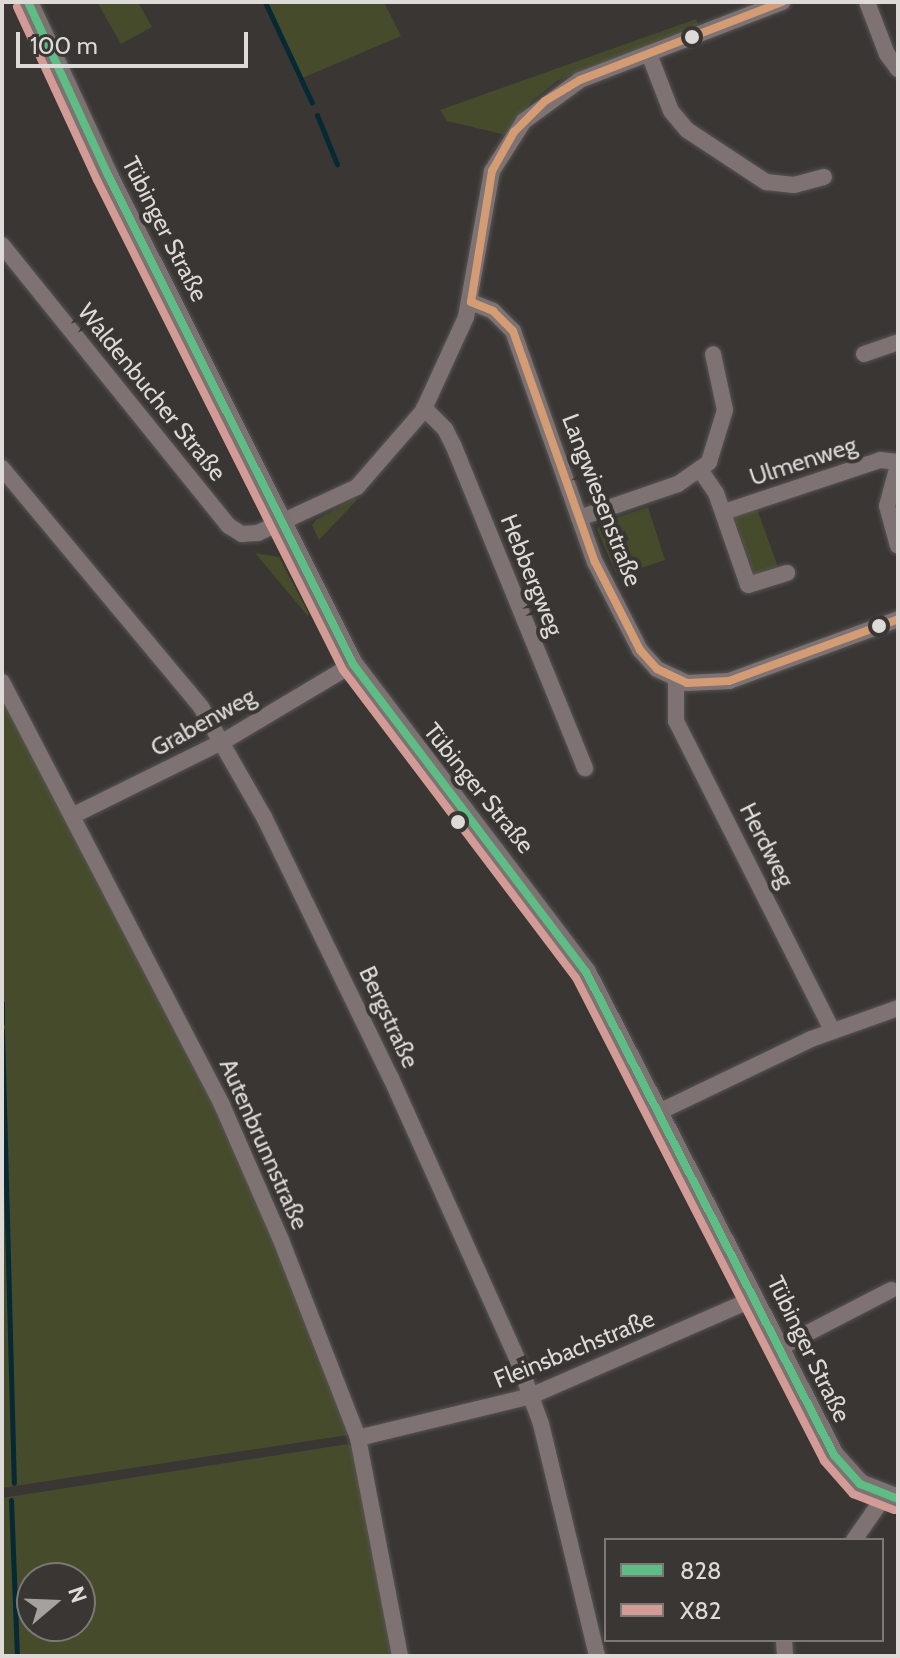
<!DOCTYPE html>
<meta charset="utf-8">
<style>
body{margin:0}
#map{position:relative;width:900px;height:1658px;overflow:hidden;background:#393634;font-family:Cabin,sans-serif}
div>[style]{position:absolute}
.green>*{inset:0;background:#454b2b}
.stream>*{height:5px;margin:-2.5px;padding:0 2.5px;transform-origin:2.5px;border-radius:2.5px;background:#072933}
.roads{filter:drop-shadow(0 0 2px #565452) drop-shadow(0 0 2px #565452)}
.minor>*{height:16px;margin:-8px;padding:0 8px;transform-origin:8px;border-radius:8px;background:#7f7272}
.major>*{height:20px;margin:-10px;padding:0 10px;transform-origin:10px;border-radius:10px;background:#7c7272}
.bus-1>*{height:8px;margin:-4px;padding:0 4px;transform-origin:4px;border-radius:4px;background:#5ebd84}
.bus-2>*{height:8px;margin:-4px;padding:0 4px;transform-origin:4px;border-radius:4px;background:#d39b96}
.bus-3>*{height:8px;margin:-4px;padding:0 4px;transform-origin:4px;border-radius:4px;background:#d39c74}
.dots>*{width:22px;height:22px;translate:-50% -50%;box-sizing:border-box;border:4px solid #3a3633;border-radius:50%}
span{translate:-50% -50%;white-space:nowrap;text-align:center;line-height:1.15;-webkit-text-stroke:8px #3a3633;paint-order:stroke}
.street-label{font-size:24px;color:#dddad8}
.frame{position:absolute;inset:0;border:4px solid #dddad8;pointer-events:none}
.legend{position:absolute;left:604px;top:1538px;width:280px;height:104px;box-sizing:border-box;background:#3a3633;border:2px solid #7b7875;margin:0;padding:10px 14px;list-style:none;font-size:24px;color:#dddad8}
.legend li{display:flex;align-items:center;gap:16px;height:40px}
.legend b{width:40px;border:2px solid #7b7875}
.north{position:absolute;left:16px;top:1562px;width:80px;height:80px;box-sizing:border-box;background:#3a3633;border:2px solid #7b7875;border-radius:50%;rotate:71deg;font-size:22px;font-weight:700;line-height:32px;text-align:center;color:#dddad8}
.north::after{content:'';display:block;margin:auto;width:28px;height:36px;background:#a4a19f;clip-path:polygon(50% 0,100% 100%,50% 72%,0 100%)}
.scale{position:absolute;left:16px;top:32px;width:232px;height:36px;box-sizing:border-box;border:4px solid #dddad8;border-top:0;padding-left:10px;font-size:24px;line-height:28px;white-space:nowrap;color:#dddad8;-webkit-text-stroke:6px #3a3633;paint-order:stroke}
</style>
<div id="map">
<div class="green">
<i style="clip-path:polygon(97px 2px,138px 2px,152px 27px,121px 44px)"></i>
<i style="clip-path:polygon(265px 2px,384px 2px,401px 36px,298px 80px)"></i>
<i style="clip-path:polygon(696px 19px,698px 25px,557px 81px,531px 102px,506px 135px,447px 121px,440px 110px)"></i>
<i style="clip-path:polygon(355px 498px,356px 501px,319px 540px,312px 525px,316px 520px)"></i>
<i style="clip-path:polygon(648px 507px,665px 560px,617px 576px,597px 529px,604px 522px)"></i>
<i style="clip-path:polygon(757px 509px,778px 567px,754px 575px,734px 517px)"></i>
<i style="clip-path:polygon(255px 553px,279px 557px,309px 614px,307px 615px)"></i>
<i style="clip-path:polygon(2px 693px,227px 1132px,304px 1311px,348px 1435px,2px 1488px)"></i>
<i style="clip-path:polygon(evenodd,348px 1444px,354px 1448px,393px 1656px,2px 1656px,2px 1498px,348px 1444px,32px 1578px,80px 1578px,80px 1626px,32px 1626px,32px 1578px)"></i>
</div>
<div class="stream">
<i style="left:265px;top:2px;width:111px;rotate:65deg"></i>
<i style="left:317px;top:115px;width:53px;rotate:67.8deg"></i>
<i style="left:2px;top:1003px;width:20px;rotate:90deg"></i>
<i style="left:2px;top:1030px;width:453px;rotate:88.5deg"></i>
<i style="left:11px;top:1500px;width:156px;rotate:87.8deg"></i>
</div>
<div class="roads">
<div class="minor">
<i style="left:867px;top:2px;width:56px;rotate:69deg"></i>
<i style="left:887px;top:54px;width:19px;rotate:54deg"></i>
<i style="left:649px;top:54px;width:61px;rotate:68.9deg"></i>
<i style="left:671px;top:111px;width:25px;rotate:50deg"></i>
<i style="left:687px;top:130px;width:95px;rotate:33.4deg"></i>
<i style="left:766px;top:182px;width:28px;rotate:6deg"></i>
<i style="left:794px;top:185px;width:31px;rotate:-15deg"></i>
<i style="left:2px;top:245px;width:361px;rotate:51.1deg"></i>
<i style="left:229px;top:526px;width:15px;rotate:32deg"></i>
<i style="left:242px;top:534px;width:16px;rotate:-4deg"></i>
<i style="left:258px;top:533px;width:109px;rotate:-24.9deg"></i>
<i style="left:357px;top:487px;width:101px;rotate:-49deg"></i>
<i style="left:423px;top:411px;width:103px;rotate:-65.4deg"></i>
<i style="left:466px;top:317px;width:148px;rotate:-79.9deg"></i>
<i style="left:492px;top:171px;width:59px;rotate:-57.4deg"></i>
<i style="left:524px;top:121px;width:69px;rotate:-36.2deg"></i>
<i style="left:580px;top:80px;width:217px;rotate:-21.1deg"></i>
<i style="left:471px;top:302px;width:24px;rotate:22deg"></i>
<i style="left:493px;top:311px;width:28px;rotate:45deg"></i>
<i style="left:513px;top:331px;width:245px;rotate:70.5deg"></i>
<i style="left:595px;top:562px;width:99px;rotate:62.9deg"></i>
<i style="left:640px;top:650px;width:25px;rotate:48deg"></i>
<i style="left:657px;top:669px;width:33px;rotate:25deg"></i>
<i style="left:687px;top:683px;width:42px;rotate:-2.7deg"></i>
<i style="left:729px;top:681px;width:180px;rotate:-20.1deg"></i>
<i style="left:864px;top:354px;width:36px;rotate:-19deg"></i>
<i style="left:424px;top:408px;width:30px;rotate:45deg"></i>
<i style="left:445px;top:429px;width:20px;rotate:63deg"></i>
<i style="left:454px;top:447px;width:347px;rotate:67.8deg"></i>
<i style="left:898px;top:465px;width:42px;rotate:105deg"></i>
<i style="left:887px;top:506px;width:41px;rotate:74.6deg"></i>
<i style="left:2px;top:468px;width:311px;rotate:50.2deg"></i>
<i style="left:201px;top:707px;width:127px;rotate:60.2deg"></i>
<i style="left:264px;top:817px;width:290px;rotate:64.1deg"></i>
<i style="left:391px;top:1078px;width:310px;rotate:65.8deg"></i>
<i style="left:518px;top:1361px;width:67px;rotate:69.9deg"></i>
<i style="left:541px;top:1424px;width:239px;rotate:76.4deg"></i>
<i style="left:701px;top:471px;width:27px;rotate:56deg"></i>
<i style="left:716px;top:493px;width:97px;rotate:70.8deg"></i>
<i style="left:748px;top:585px;width:41px;rotate:-17.1deg"></i>
<i style="left:724px;top:512px;width:164px;rotate:-18.4deg"></i>
<i style="left:880px;top:460px;width:18px;rotate:6deg"></i>
<i style="left:579px;top:518px;width:105px;rotate:-19deg"></i>
<i style="left:678px;top:484px;width:38px;rotate:-35deg"></i>
<i style="left:709px;top:462px;width:54px;rotate:-72.9deg"></i>
<i style="left:725px;top:410px;width:57px;rotate:-102.1deg"></i>
<i style="left:676px;top:679px;width:42px;rotate:90deg"></i>
<i style="left:676px;top:721px;width:346px;rotate:63.2deg"></i>
<i style="left:2px;top:682px;width:477px;rotate:62.5deg"></i>
<i style="left:222px;top:1105px;width:147px;rotate:66.4deg"></i>
<i style="left:281px;top:1240px;width:212px;rotate:68.7deg"></i>
<i style="left:358px;top:1438px;width:222px;rotate:79.1deg"></i>
<i style="left:72px;top:816px;width:169px;rotate:-26.3deg"></i>
<i style="left:224px;top:741px;width:150px;rotate:-30.8deg"></i>
<i style="left:661px;top:1111px;width:166px;rotate:-25.6deg"></i>
<i style="left:811px;top:1039px;width:92px;rotate:-19.6deg"></i>
<i style="left:781px;top:1347px;width:124px;rotate:-27.4deg"></i>
<i style="left:358px;top:1438px;width:178px;rotate:-13.6deg"></i>
<i style="left:531px;top:1396px;width:244px;rotate:-23.6deg"></i>
<i style="left:854px;top:1540px;width:52px;rotate:-55.1deg"></i>
<i style="left:784px;top:1640px;width:16px;rotate:86deg"></i>
</div>
<div class="major">
<i style="left:28px;top:2px;width:191px;rotate:65.2deg"></i>
<i style="left:108px;top:175px;width:547px;rotate:63.39deg"></i>
<i style="left:353px;top:664px;width:386px;rotate:52.9deg"></i>
<i style="left:586px;top:972px;width:543px;rotate:62.82deg"></i>
<i style="left:834px;top:1455px;width:39px;rotate:48deg"></i>
<i style="left:860px;top:1484px;width:41px;rotate:21.5deg"></i>
</div>
</div>
<div class="bus-1">
<i style="left:28px;top:2px;width:191px;rotate:65.2deg"></i>
<i style="left:108px;top:175px;width:547px;rotate:63.39deg"></i>
<i style="left:353px;top:664px;width:386px;rotate:52.9deg"></i>
<i style="left:586px;top:972px;width:543px;rotate:62.82deg"></i>
<i style="left:834px;top:1455px;width:39px;rotate:48deg"></i>
<i style="left:860px;top:1484px;width:41px;rotate:21.5deg"></i>
</div>
<div class="bus-2">
<i style="left:17px;top:7px;width:191px;rotate:65.2deg"></i>
<i style="left:97px;top:180px;width:548px;rotate:63.34deg"></i>
<i style="left:343px;top:670px;width:386px;rotate:52.9deg"></i>
<i style="left:576px;top:978px;width:543px;rotate:62.82deg"></i>
<i style="left:824px;top:1461px;width:44px;rotate:48.7deg"></i>
<i style="left:853px;top:1494px;width:44px;rotate:21.3deg"></i>
</div>
<div class="bus-3">
<i style="left:471px;top:302px;width:24px;rotate:22deg"></i>
<i style="left:493px;top:311px;width:28px;rotate:45deg"></i>
<i style="left:513px;top:331px;width:245px;rotate:70.5deg"></i>
<i style="left:595px;top:562px;width:99px;rotate:62.9deg"></i>
<i style="left:640px;top:650px;width:25px;rotate:48deg"></i>
<i style="left:657px;top:669px;width:33px;rotate:25deg"></i>
<i style="left:687px;top:683px;width:42px;rotate:-2.7deg"></i>
<i style="left:729px;top:681px;width:180px;rotate:-20.1deg"></i>
<i style="left:471px;top:302px;width:133px;rotate:-80.9deg"></i>
<i style="left:492px;top:171px;width:45px;rotate:-60.6deg"></i>
<i style="left:514px;top:132px;width:44px;rotate:-45deg"></i>
<i style="left:545px;top:101px;width:41px;rotate:-31deg"></i>
<i style="left:580px;top:80px;width:217px;rotate:-21.1deg"></i>
</div>
<div class="dots">
<i style="left:692px;top:37px;background:#dddad8"></i>
<i style="left:879px;top:626px;background:#dddad8"></i>
<i style="left:458px;top:822px;background:#dddad8"></i>
</div>
<div class="street-label">
<span style="left:165px;top:229px;rotate:63deg">Tübinger Straße</span>
<span style="left:152px;top:392px;rotate:51deg">Waldenbucher Straße</span>
<span style="left:803px;top:461px;rotate:-18deg">Ulmenweg</span>
<span style="left:602px;top:500px;rotate:69deg">Langwiesenstraße</span>
<span style="left:532px;top:575px;rotate:68deg">Hebbergweg</span>
<span style="left:203px;top:722px;rotate:-29deg">Grabenweg</span>
<span style="left:479px;top:788px;rotate:51deg">Tübinger Straße</span>
<span style="left:767px;top:845px;rotate:63deg">Herdweg</span>
<span style="left:389px;top:1017px;rotate:65deg">Bergstraße</span>
<span style="left:264px;top:1144px;rotate:66deg">Autenbrunnstraße</span>
<span style="left:574px;top:1349px;rotate:-22deg">Fleinsbachstraße</span>
<span style="left:809px;top:1349px;rotate:64deg">Tübinger Straße</span>
</div>
<div class="frame"></div>
<ul class="legend">
<li><b style="height:10px;background:#5ebd84"></b>828</li>
<li><b style="height:10px;background:#d39b96"></b>X82</li>
</ul>
<div class="north">N</div>
<div class="scale">100 m</div>
</div>
